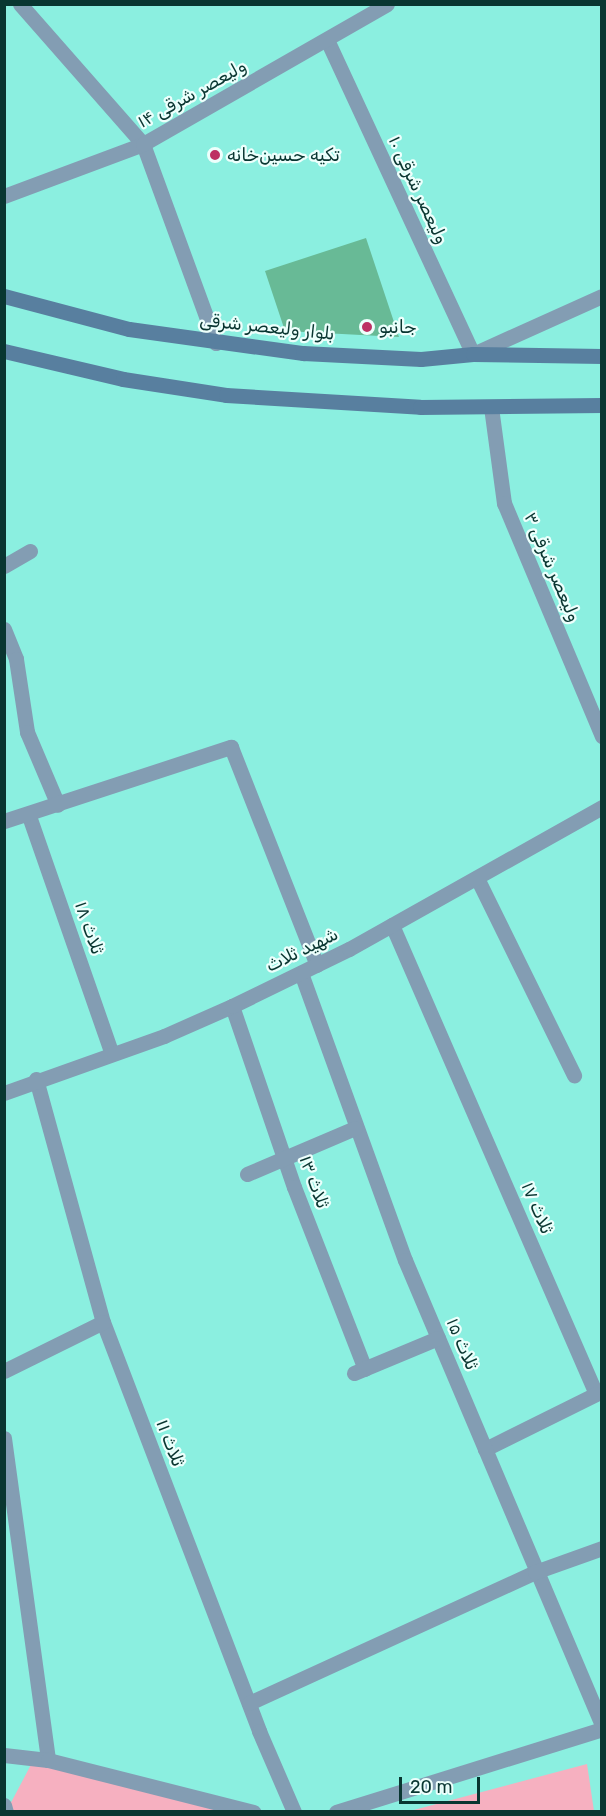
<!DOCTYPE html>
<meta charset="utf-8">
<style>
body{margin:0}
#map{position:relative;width:606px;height:1816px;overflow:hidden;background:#8befe0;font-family:Rubik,Vazirmatn,sans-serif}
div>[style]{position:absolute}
.green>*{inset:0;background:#f6b0c0}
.building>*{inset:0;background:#68ba96}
.street>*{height:15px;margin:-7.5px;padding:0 7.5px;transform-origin:7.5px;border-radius:7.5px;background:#839db3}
.secondary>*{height:15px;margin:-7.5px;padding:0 7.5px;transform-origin:7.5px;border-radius:7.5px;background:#587f9f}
.dots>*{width:16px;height:16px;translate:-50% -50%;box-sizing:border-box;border:3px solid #edfffc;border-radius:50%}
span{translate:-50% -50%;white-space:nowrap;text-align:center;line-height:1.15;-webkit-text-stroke:4.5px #edfffc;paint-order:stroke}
.street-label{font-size:18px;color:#093631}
.poi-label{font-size:18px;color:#093631}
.left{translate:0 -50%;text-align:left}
.frame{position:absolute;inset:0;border:6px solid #093631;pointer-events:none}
.scale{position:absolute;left:399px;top:1777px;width:81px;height:27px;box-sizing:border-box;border:3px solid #093631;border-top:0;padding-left:8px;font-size:18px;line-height:21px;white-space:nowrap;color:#093631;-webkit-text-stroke:4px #edfffc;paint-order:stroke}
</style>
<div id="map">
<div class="green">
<i style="clip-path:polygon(34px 1759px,254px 1811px,6px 1812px)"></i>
<i style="clip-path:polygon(587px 1764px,594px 1811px,410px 1811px)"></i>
</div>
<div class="building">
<i style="clip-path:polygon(366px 238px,399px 337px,285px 331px,265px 271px)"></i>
</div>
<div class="street">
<i style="left:20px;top:4px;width:186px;rotate:48.7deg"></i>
<i style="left:143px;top:144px;width:212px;rotate:69.9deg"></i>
<i style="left:328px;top:42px;width:344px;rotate:65.1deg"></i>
<i style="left:473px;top:354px;width:141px;rotate:-24.2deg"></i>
<i style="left:4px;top:196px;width:148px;rotate:-20.5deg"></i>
<i style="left:143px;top:144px;width:281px;rotate:-29.8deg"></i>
<i style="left:491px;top:407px;width:97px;rotate:82.3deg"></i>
<i style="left:504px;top:503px;width:253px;rotate:67.2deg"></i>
<i style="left:4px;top:566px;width:30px;rotate:-30deg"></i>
<i style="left:4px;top:629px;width:32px;rotate:68deg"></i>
<i style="left:16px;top:659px;width:74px;rotate:81.4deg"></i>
<i style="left:27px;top:732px;width:79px;rotate:67deg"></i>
<i style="left:29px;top:816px;width:250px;rotate:70.8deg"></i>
<i style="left:4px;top:821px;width:239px;rotate:-18.1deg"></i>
<i style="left:231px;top:747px;width:234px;rotate:68.5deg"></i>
<i style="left:477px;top:878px;width:220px;rotate:63.8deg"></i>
<i style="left:392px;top:925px;width:511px;rotate:66.49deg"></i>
<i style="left:596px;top:1394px;width:124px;rotate:153.6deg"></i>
<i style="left:301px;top:973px;width:305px;rotate:70.1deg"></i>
<i style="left:405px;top:1260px;width:505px;rotate:67.04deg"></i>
<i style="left:232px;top:1006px;width:191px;rotate:71.1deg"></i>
<i style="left:294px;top:1187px;width:195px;rotate:68.7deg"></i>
<i style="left:36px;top:1079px;width:252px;rotate:74.6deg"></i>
<i style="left:103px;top:1322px;width:438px;rotate:69.1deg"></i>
<i style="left:259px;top:1731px;width:88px;rotate:66.6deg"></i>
<i style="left:4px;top:1093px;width:170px;rotate:-19.6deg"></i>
<i style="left:164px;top:1036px;width:74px;rotate:-23.8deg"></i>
<i style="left:232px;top:1006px;width:130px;rotate:-26deg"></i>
<i style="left:349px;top:949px;width:290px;rotate:-29.3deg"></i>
<i style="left:247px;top:1174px;width:117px;rotate:-23.1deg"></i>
<i style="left:4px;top:1371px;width:110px;rotate:-26.3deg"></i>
<i style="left:354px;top:1373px;width:91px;rotate:-22.6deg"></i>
<i style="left:4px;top:1438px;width:325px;rotate:82.2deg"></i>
<i style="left:249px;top:1703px;width:315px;rotate:-24.6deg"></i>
<i style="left:535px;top:1572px;width:71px;rotate:-19.7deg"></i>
<i style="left:4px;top:1755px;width:44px;rotate:6.5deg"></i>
<i style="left:48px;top:1760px;width:212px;rotate:14.2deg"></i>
<i style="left:4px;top:1805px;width:7px;rotate:74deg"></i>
<i style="left:336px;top:1812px;width:279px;rotate:-17.3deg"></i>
</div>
<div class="secondary">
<i style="left:4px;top:296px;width:129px;rotate:14.8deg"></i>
<i style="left:129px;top:329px;width:176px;rotate:7.9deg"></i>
<i style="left:303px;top:353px;width:118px;rotate:2.9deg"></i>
<i style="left:421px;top:359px;width:52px;rotate:-5.5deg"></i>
<i style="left:473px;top:354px;width:129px;rotate:0.9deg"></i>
<i style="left:4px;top:351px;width:122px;rotate:13.2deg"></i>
<i style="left:123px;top:379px;width:104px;rotate:8.8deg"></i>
<i style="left:226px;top:395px;width:194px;rotate:3.5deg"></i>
<i style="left:420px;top:407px;width:182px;rotate:-0.6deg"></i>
</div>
<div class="dots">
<i style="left:215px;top:155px;background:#bd3063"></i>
<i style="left:367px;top:327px;background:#bd3063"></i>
</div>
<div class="street-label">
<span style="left:192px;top:94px;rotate:-29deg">ولیعصر شرقی ۱۴</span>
<span style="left:418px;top:190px;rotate:65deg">ولیعصر شرقی ۱۰</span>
<span style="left:267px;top:327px;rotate:6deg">بلوار ولیعصر شرقی</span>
<span style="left:552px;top:567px;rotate:67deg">ولیعصر شرقی ۳</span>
<span style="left:89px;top:928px;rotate:71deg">ثلاث ۱۸</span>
<span style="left:302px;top:950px;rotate:-26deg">شهید ثلاث</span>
<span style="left:314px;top:1182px;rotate:70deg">ثلاث ۱۳</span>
<span style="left:537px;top:1208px;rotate:67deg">ثلاث ۱۷</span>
<span style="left:462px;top:1344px;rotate:67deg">ثلاث ۱۵</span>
<span style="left:170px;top:1443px;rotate:69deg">ثلاث ۱۱</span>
</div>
<div class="poi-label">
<span class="left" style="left:227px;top:155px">تکیه حسین‌خانه</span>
<span class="left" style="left:379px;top:327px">جانبو</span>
</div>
<div class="frame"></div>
<div class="scale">20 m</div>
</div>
